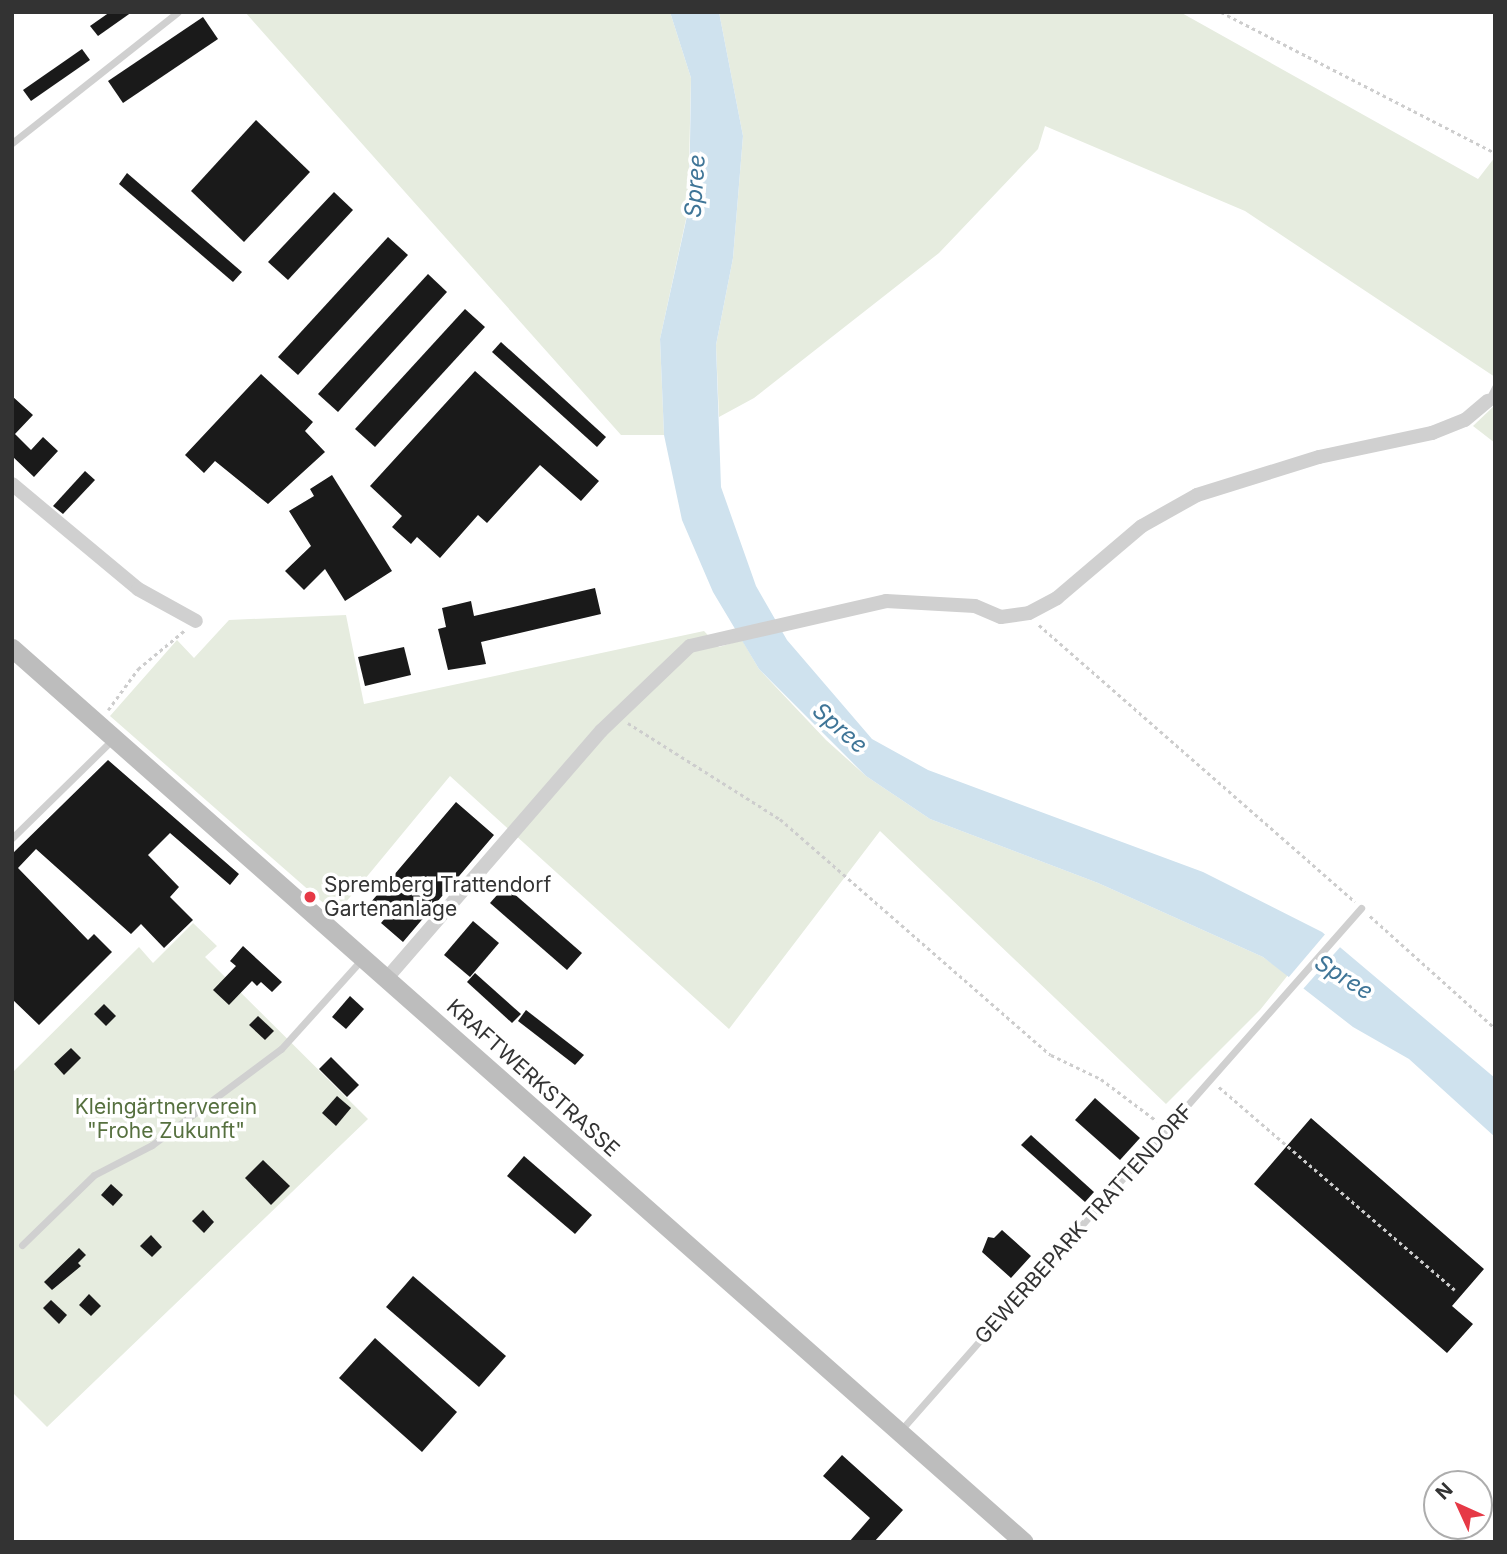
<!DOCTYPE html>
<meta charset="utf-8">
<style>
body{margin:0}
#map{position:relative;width:1507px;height:1554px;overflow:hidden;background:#fff;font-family:Inter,sans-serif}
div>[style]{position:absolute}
.green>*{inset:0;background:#e6ecdf}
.water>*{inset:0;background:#cfe2ee}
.pier>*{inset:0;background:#fff}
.building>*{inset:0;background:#1a1a1a}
.path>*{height:2.5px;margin-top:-1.25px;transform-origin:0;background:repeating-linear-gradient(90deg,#cdcdcd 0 3.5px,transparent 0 7px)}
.lane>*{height:7px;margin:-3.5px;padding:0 3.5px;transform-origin:3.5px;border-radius:3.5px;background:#d0d0d0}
.street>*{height:14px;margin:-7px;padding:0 7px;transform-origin:7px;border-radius:7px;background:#d0d0d0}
.secondary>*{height:19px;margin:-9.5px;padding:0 9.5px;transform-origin:9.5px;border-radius:9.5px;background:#bdbdbd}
.dots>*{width:19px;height:19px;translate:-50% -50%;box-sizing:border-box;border:4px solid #fff;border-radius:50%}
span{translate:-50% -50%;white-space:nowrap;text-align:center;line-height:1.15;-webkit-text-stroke:7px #fff;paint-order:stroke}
.poi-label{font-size:21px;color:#333}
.left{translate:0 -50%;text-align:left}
.street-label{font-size:21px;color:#333}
.park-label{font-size:21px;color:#56703f}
.water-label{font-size:23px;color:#3f7597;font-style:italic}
.frame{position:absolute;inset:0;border:14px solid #333;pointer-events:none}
.north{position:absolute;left:1423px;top:1470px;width:70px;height:70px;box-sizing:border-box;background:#fff;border:2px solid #adadad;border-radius:50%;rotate:315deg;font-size:19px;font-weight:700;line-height:28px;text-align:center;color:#333}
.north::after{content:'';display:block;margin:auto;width:24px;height:32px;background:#e63946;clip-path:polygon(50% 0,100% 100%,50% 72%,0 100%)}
</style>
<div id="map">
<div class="green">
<i style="clip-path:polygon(245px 12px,670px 12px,691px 78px,688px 210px,660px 339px,664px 435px,621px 435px)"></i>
<i style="clip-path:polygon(719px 12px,1180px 12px,1478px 179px,1495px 157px,1495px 377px,1245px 211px,1045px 126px,1038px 149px,939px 253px,754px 398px,719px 417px,716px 345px,733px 258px,743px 136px)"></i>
<i style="clip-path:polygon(1495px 405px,1495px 443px,1473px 426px)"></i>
<i style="clip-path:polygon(346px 615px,364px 704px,704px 631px,719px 647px,742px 640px,759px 669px,826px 740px,866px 776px,930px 819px,1098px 883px,1263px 957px,1288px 975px,1260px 1010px,1166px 1104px,880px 831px,729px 1029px,450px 776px,336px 914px,110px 716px,177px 640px,194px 658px,229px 620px)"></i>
<i style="clip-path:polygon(193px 923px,217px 946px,205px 957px,368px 1119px,47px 1427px,12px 1392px,12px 1073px,139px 947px,153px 963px)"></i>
</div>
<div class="water">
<i style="clip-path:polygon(670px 12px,719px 12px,743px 136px,733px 258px,716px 345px,721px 487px,756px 586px,787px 640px,872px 739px,928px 770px,1203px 872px,1322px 932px,1495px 1078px,1495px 1137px,1409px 1059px,1353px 1027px,1263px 957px,1098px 883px,930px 819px,866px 776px,759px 669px,713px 592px,682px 520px,664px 435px,660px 339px,689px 207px,691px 78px)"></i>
</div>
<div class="pier">
<i style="clip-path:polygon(1327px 932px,1342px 945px,1303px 989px,1288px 978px)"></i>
</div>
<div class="building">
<i style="clip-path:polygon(110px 12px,132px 12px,98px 36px,90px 26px)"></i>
<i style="clip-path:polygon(203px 17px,218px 39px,123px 103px,108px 81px)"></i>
<i style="clip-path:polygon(82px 49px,90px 60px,31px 101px,23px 90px)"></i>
<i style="clip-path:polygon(256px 120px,310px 172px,244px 242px,191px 191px)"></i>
<i style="clip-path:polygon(127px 173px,242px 272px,233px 282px,119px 184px)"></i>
<i style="clip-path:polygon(334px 192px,353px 210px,288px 280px,268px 262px)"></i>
<i style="clip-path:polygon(388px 237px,408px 255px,298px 375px,278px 357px)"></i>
<i style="clip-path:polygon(428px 274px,447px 292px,338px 412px,318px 394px)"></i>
<i style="clip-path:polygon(465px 309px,485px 327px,375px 447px,355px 429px)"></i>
<i style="clip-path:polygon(501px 342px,606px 437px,597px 447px,492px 352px)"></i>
<i style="clip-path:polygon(475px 371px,599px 481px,581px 501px,540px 465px,487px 523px,478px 515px,440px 558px,417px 537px,411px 544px,392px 527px,402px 516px,370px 486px)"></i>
<i style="clip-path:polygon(261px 374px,313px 422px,305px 431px,325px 452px,268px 504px,215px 461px,204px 473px,185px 455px)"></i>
<i style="clip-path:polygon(12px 396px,33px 415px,15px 434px,31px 450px,43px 437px,58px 451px,34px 477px,12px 456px)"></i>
<i style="clip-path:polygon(85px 471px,95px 480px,63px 514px,53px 506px)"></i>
<i style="clip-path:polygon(332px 475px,392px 571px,345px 601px,325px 569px,304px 590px,285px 571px,311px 546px,289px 511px,314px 496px,310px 489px)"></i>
<i style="clip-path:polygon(595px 588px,601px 614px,481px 642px,486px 664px,448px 670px,438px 629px,446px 627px,442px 608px,471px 601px,474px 616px)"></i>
<i style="clip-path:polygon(404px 647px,411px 675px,365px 686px,358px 657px)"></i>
<i style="clip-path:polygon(108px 760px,239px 874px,230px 885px,170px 833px,148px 855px,179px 887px,170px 897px,193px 920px,164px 948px,141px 924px,131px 934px,36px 849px,18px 868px,88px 940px,94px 934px,112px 952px,39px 1025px,12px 999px,12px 854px)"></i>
<i style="clip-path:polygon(456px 802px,494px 835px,403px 942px,381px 923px,387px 916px,371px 902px)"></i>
<i style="clip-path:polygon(505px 886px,582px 953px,567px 970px,490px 903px)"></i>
<i style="clip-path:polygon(473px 921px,499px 943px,470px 977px,444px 955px)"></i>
<i style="clip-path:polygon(243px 946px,282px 982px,272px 992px,261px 982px,257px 986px,252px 981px,229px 1005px,213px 990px,236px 966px,230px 961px)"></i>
<i style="clip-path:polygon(475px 973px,521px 1014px,512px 1023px,467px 982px)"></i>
<i style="clip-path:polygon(350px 996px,364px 1009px,346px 1029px,332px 1017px)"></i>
<i style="clip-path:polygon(104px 1004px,116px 1016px,106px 1026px,94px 1014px)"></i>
<i style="clip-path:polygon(526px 1010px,584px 1055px,575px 1065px,518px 1021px)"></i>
<i style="clip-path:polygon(258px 1016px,274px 1031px,265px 1040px,249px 1025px)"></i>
<i style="clip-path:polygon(71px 1048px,81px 1058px,64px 1075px,54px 1064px)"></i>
<i style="clip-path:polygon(331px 1057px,359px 1085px,347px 1097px,319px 1069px)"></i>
<i style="clip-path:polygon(337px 1096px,351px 1108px,336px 1126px,322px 1113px)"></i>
<i style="clip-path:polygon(1095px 1098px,1140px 1138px,1120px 1160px,1075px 1120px)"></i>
<i style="clip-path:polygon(1311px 1118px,1484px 1269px,1452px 1306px,1473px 1324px,1447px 1353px,1254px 1184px)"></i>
<i style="clip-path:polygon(1031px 1135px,1094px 1192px,1085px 1202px,1021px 1145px)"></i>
<i style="clip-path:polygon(524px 1156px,592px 1215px,575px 1234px,507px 1176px)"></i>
<i style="clip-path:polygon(263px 1160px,290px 1186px,271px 1205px,245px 1178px)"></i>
<i style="clip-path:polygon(111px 1184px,123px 1195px,113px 1206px,101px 1195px)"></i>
<i style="clip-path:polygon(203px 1210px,214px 1222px,204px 1233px,192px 1221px)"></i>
<i style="clip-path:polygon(1002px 1230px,1031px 1256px,1011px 1278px,982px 1252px,988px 1237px,994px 1238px)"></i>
<i style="clip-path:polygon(151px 1235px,162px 1247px,152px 1257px,140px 1246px)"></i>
<i style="clip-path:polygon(79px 1248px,86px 1255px,78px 1263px,81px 1266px,52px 1290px,44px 1282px)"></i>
<i style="clip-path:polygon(413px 1276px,506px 1356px,479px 1387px,386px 1307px)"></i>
<i style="clip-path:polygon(89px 1294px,101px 1306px,91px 1316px,79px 1305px)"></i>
<i style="clip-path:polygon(51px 1300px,67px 1315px,59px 1324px,43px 1308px)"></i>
<i style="clip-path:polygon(375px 1338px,457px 1412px,422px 1452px,339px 1378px)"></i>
<i style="clip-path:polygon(842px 1455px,903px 1510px,874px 1542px,849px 1542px,870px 1518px,823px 1476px)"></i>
</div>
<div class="path">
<i style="left:1221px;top:12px;width:308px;rotate:27.2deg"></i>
<i style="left:1039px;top:625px;width:420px;rotate:41.2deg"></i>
<i style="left:108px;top:710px;width:51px;rotate:-53.8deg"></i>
<i style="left:138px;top:669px;width:61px;rotate:-39.7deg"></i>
<i style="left:628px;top:723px;width:180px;rotate:32.3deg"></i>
<i style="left:780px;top:819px;width:359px;rotate:41.1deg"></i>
<i style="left:1051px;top:1055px;width:55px;rotate:25.6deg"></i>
<i style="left:1101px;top:1079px;width:70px;rotate:36.9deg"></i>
<i style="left:1370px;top:916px;width:168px;rotate:41.9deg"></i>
<i style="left:1219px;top:1087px;width:311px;rotate:40.7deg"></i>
</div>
<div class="lane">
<i style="left:12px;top:143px;width:211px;rotate:-38.3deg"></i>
<i style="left:1488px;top:401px;width:16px;rotate:-63deg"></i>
<i style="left:12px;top:838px;width:141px;rotate:-44.4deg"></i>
<i style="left:22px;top:1245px;width:100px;rotate:-44.2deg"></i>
<i style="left:94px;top:1175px;width:65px;rotate:-27.3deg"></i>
<i style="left:152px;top:1145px;width:161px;rotate:-36.7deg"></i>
<i style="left:281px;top:1049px;width:121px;rotate:-48deg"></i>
<i style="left:901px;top:1430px;width:696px;rotate:-48.61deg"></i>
</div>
<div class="street">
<i style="left:12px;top:484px;width:164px;rotate:39.8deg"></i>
<i style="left:138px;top:589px;width:66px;rotate:28.9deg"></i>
<i style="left:387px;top:978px;width:327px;rotate:-49.1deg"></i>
<i style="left:601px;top:731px;width:123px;rotate:-43.7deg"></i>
<i style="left:690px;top:646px;width:201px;rotate:-12.9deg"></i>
<i style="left:886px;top:601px;width:89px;rotate:3.2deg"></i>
<i style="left:975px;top:606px;width:28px;rotate:23deg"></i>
<i style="left:1001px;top:617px;width:28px;rotate:-8deg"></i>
<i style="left:1029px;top:613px;width:32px;rotate:-28deg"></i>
<i style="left:1057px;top:598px;width:111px;rotate:-40.3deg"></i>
<i style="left:1142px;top:526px;width:63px;rotate:-29.4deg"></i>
<i style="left:1197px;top:495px;width:128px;rotate:-17.3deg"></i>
<i style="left:1319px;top:457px;width:116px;rotate:-12deg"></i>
<i style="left:1432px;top:433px;width:35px;rotate:-22deg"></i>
<i style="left:1465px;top:420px;width:30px;rotate:-40deg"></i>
</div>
<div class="secondary">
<i style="left:12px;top:648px;width:1350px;rotate:41.46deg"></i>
</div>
<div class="dots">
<i style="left:310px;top:897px;background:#e63946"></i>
</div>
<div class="poi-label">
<span class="left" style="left:324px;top:897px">Spremberg Trattendorf<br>Gartenanlage</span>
</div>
<div class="street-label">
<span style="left:533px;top:1078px;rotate:42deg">KRAFTWERKSTRASSE</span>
<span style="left:1084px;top:1224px;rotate:-48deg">GEWERBEPARK TRATTENDORF</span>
</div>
<div class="park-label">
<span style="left:166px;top:1119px">Kleingärtnerverein<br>"Frohe Zukunft"</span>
</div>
<div class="water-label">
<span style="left:695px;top:186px;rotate:-86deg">Spree</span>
<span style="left:840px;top:728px;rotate:41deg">Spree</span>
<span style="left:1344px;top:977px;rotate:32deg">Spree</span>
</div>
<div class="frame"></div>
<div class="north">N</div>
</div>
